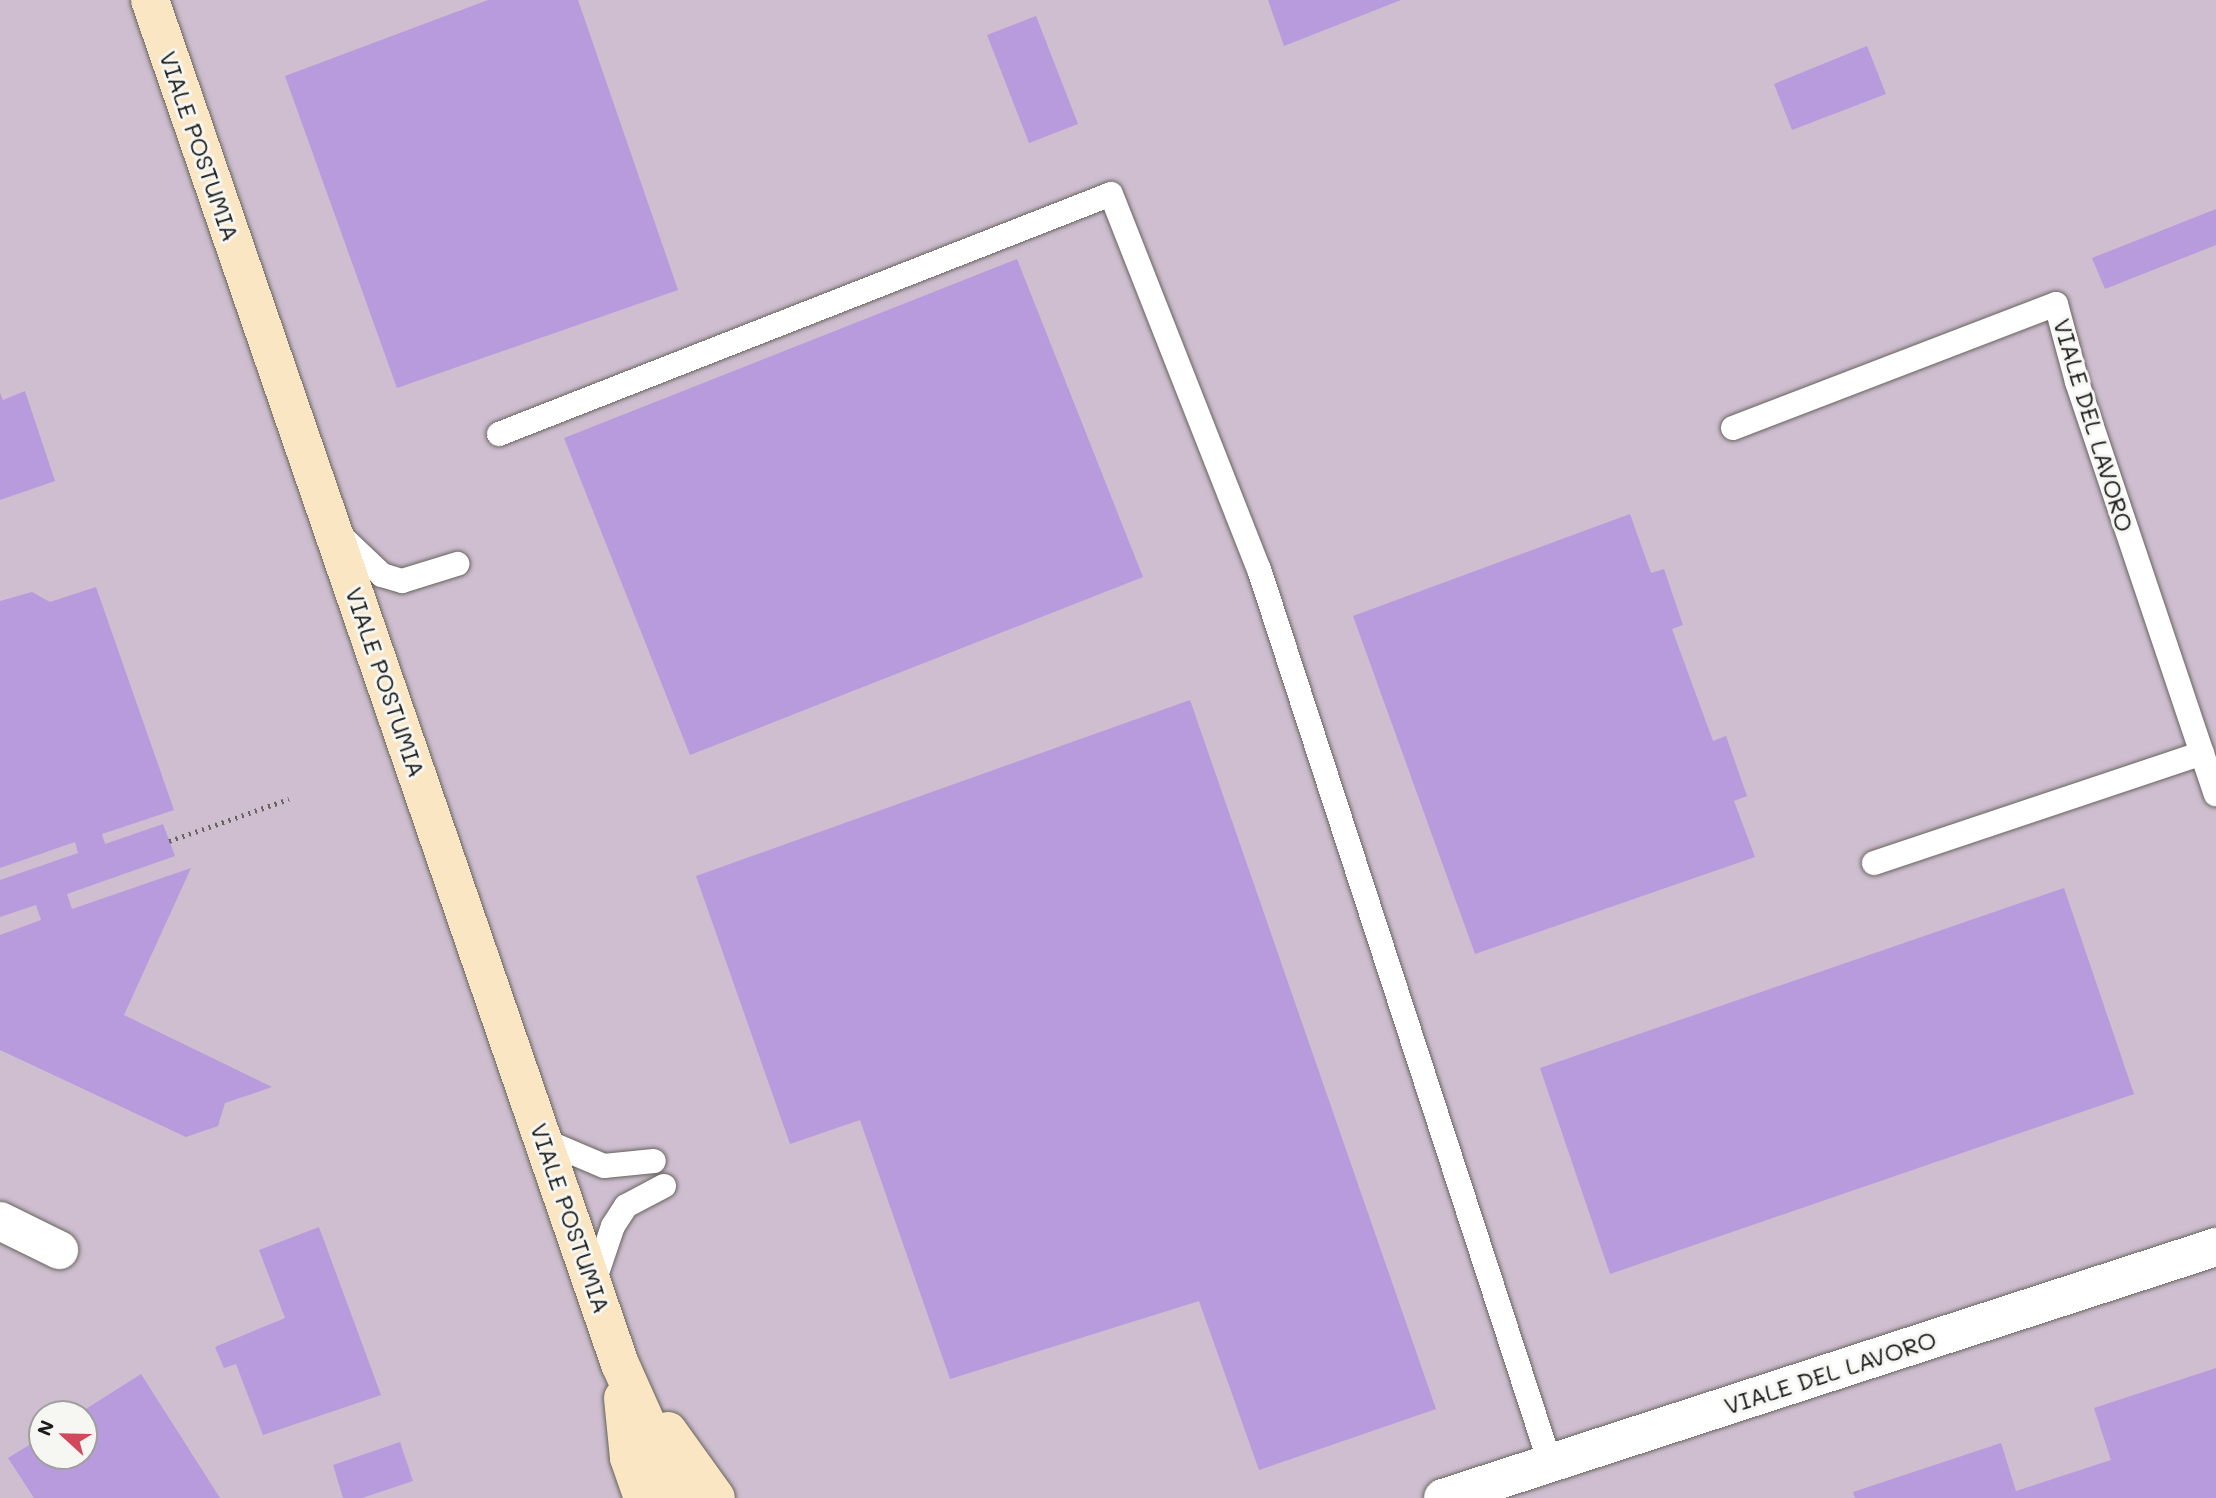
<!DOCTYPE html>
<style>
body{margin:0}
#map{position:relative;width:2216px;height:1498px;overflow:hidden;background:#f3e9d6;font-family:Mali,sans-serif}
div>[style]{position:absolute}
.industrial>*{inset:0;background:#cebed0}
.building>*{inset:0;background:#b89bdd}
.path>*{height:4.5px;margin-top:-2.25px;transform-origin:0;background:repeating-linear-gradient(90deg,#67645d 0 2px,transparent 0 7px)}
.roads{filter:drop-shadow(0 0 2px #67645d) drop-shadow(0 0 2px #67645d)}
.service>*{height:24px;margin:-12px;padding:0 12px;transform-origin:12px;border-radius:12px;background:#fff}
.minor>*{height:38px;margin:-19px;padding:0 19px;transform-origin:19px;border-radius:19px;background:#fff}
.secondary>*{height:38px;margin:-19px;padding:0 19px;transform-origin:19px;border-radius:19px;background:#fbe6c4}
span{translate:-50% -50%;white-space:nowrap;text-align:center;line-height:1.15;-webkit-text-stroke:6px #f6f6f2;paint-order:stroke}
.street-label{font-size:24px;color:#1c1c1c}
.north{position:absolute;left:28px;top:1400px;width:70px;height:70px;box-sizing:border-box;background:#f6f6f2;border:2px solid #9f9f9c;border-radius:50%;rotate:292deg;font-size:19px;font-weight:700;line-height:28px;text-align:center;color:#1c1c1c}
.north::after{content:'';display:block;margin:auto;width:24px;height:32px;background:#d1495b;clip-path:polygon(50% 0,100% 100%,50% 72%,0 100%)}
</style>
<div id="map">
<div class="industrial">
<i style="clip-path:polygon(evenodd,0 0,2216px 0,2216px 1498px,0 1498px,0 0,42px 1414px,84px 1414px,84px 1456px,42px 1456px,42px 1414px)"></i>
</div>
<div class="building">
<i style="clip-path:polygon(488px 0,578px 0,678px 290px,397px 388px,285px 76px)"></i>
<i style="clip-path:polygon(1268px 0,1401px 0,1284px 46px)"></i>
<i style="clip-path:polygon(1036px 16px,1078px 124px,1029px 143px,987px 35px)"></i>
<i style="clip-path:polygon(1867px 46px,1886px 94px,1792px 130px,1774px 84px)"></i>
<i style="clip-path:polygon(2216px 209px,2216px 245px,2105px 289px,2092px 258px)"></i>
<i style="clip-path:polygon(1017px 259px,1143px 577px,690px 755px,564px 438px)"></i>
<i style="clip-path:polygon(25px 391px,55px 481px,0 500px,0 393px,3px 400px)"></i>
<i style="clip-path:polygon(1630px 514px,1651px 573px,1664px 569px,1683px 625px,1672px 629px,1713px 741px,1726px 736px,1747px 796px,1734px 801px,1755px 857px,1475px 954px,1353px 616px)"></i>
<i style="clip-path:polygon(96px 587px,174px 810px,102px 834px,105px 844px,163px 824px,175px 856px,67px 894px,72px 909px,191px 868px,124px 1015px,272px 1087px,225px 1103px,218px 1126px,186px 1137px,0 1050px,0 935px,41px 920px,36px 905px,0 917px,0 880px,78px 853px,75px 842px,0 868px,0 601px,32px 592px,50px 602px)"></i>
<i style="clip-path:polygon(1190px 700px,1436px 1409px,1259px 1470px,1199px 1301px,950px 1379px,860px 1120px,790px 1144px,696px 876px)"></i>
<i style="clip-path:polygon(2064px 888px,2134px 1094px,1610px 1274px,1540px 1068px)"></i>
<i style="clip-path:polygon(319px 1227px,381px 1395px,263px 1435px,236px 1364px,224px 1368px,215px 1347px,285px 1318px,259px 1250px)"></i>
<i style="clip-path:polygon(2216px 1368px,2216px 1498px,1855px 1498px,1853px 1492px,2001px 1443px,2016px 1491px,2111px 1460px,2094px 1408px)"></i>
<i style="clip-path:polygon(141px 1374px,220px 1498px,34px 1498px,8px 1458px,42px 1437px,42px 1456px,84px 1456px,84px 1414px,78px 1414px)"></i>
<i style="clip-path:polygon(400px 1442px,413px 1481px,362px 1498px,343px 1498px,333px 1465px)"></i>
</div>
<div class="path">
<i style="left:169px;top:841px;width:127px;rotate:-19.3deg"></i>
</div>
<div class="roads">
<div class="service">
<i style="left:1733px;top:428px;width:346px;rotate:-21deg"></i>
<i style="left:2056px;top:304px;width:81px;rotate:74.9deg"></i>
<i style="left:2077px;top:382px;width:435px;rotate:71.4deg"></i>
<i style="left:499px;top:434px;width:657px;rotate:-21.41deg"></i>
<i style="left:1111px;top:194px;width:403px;rotate:68.5deg"></i>
<i style="left:1259px;top:569px;width:940px;rotate:71.97deg"></i>
<i style="left:341px;top:536px;width:57px;rotate:43.6deg"></i>
<i style="left:382px;top:575px;width:21px;rotate:17deg"></i>
<i style="left:402px;top:581px;width:58px;rotate:-17.2deg"></i>
<i style="left:1874px;top:863px;width:346px;rotate:-18.5deg"></i>
<i style="left:545px;top:1141px;width:64px;rotate:23deg"></i>
<i style="left:604px;top:1166px;width:50px;rotate:-5.7deg"></i>
<i style="left:593px;top:1285px;width:62px;rotate:-71.3deg"></i>
<i style="left:613px;top:1226px;width:24px;rotate:-57deg"></i>
<i style="left:626px;top:1206px;width:43px;rotate:-27.8deg"></i>
</div>
<div class="minor">
<i style="left:0;top:1221px;width:66px;rotate:26.2deg"></i>
<i style="left:1443px;top:1498px;width:813px;rotate:-17.99deg"></i>
</div>
<div class="secondary">
<i style="left:150px;top:0;width:1443px;rotate:70.99deg"></i>
<i style="left:620px;top:1364px;width:147px;rotate:65.9deg"></i>
<i style="left:623px;top:1398px;width:60px;rotate:84.3deg"></i>
<i style="left:629px;top:1458px;width:42px;rotate:70.7deg"></i>
<i style="left:668px;top:1431px;width:82px;rotate:54.4deg"></i>
</div>
</div>
<div class="street-label">
<span style="left:200px;top:146px;rotate:71deg">VIALE POSTUMIA</span>
<span style="left:2094px;top:425px;rotate:73deg">VIALE DEL LAVORO</span>
<span style="left:386px;top:682px;rotate:71deg">VIALE POSTUMIA</span>
<span style="left:571px;top:1218px;rotate:71deg">VIALE POSTUMIA</span>
<span style="left:1830px;top:1372px;rotate:-18deg">VIALE DEL LAVORO</span>
</div>
<div class="north">N</div>
</div>
